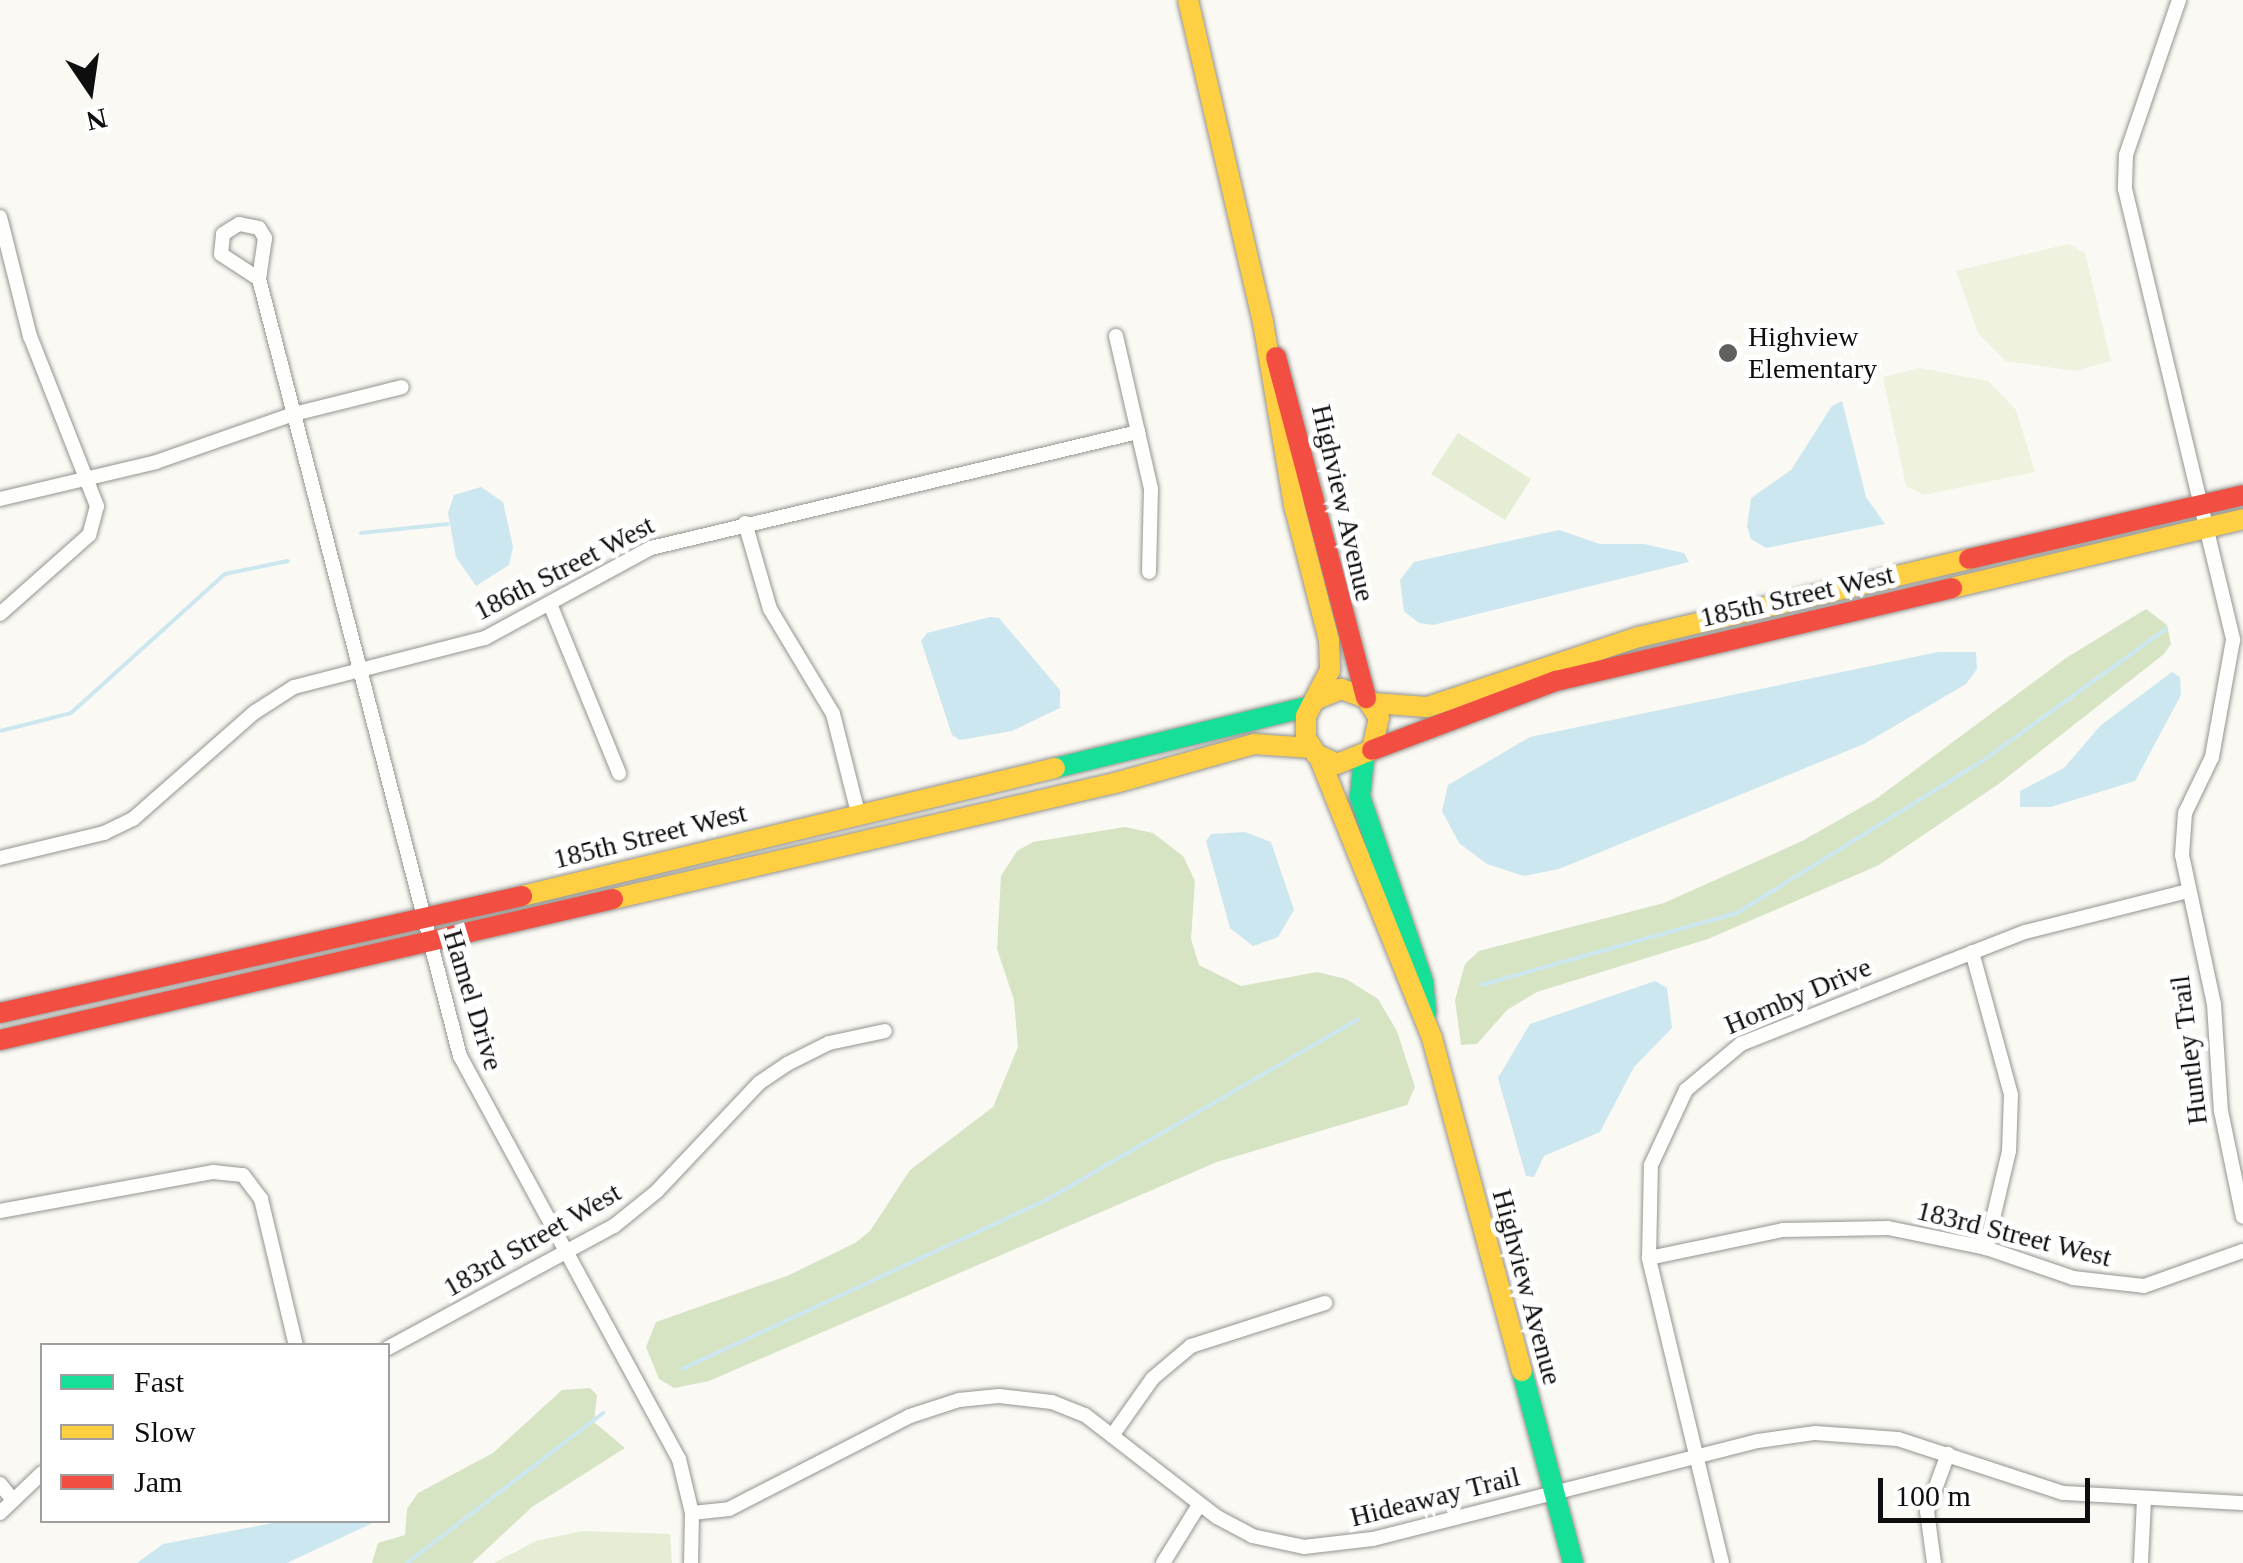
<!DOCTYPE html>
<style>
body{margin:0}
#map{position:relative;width:2243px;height:1563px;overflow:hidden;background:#faf9f3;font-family:Georgia,serif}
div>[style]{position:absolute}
.green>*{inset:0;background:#e5edd5}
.forest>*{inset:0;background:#d6e4c4}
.pitch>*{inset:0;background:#eef2df}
.water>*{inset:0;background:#cde7f0}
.stream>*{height:4px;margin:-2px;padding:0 2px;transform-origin:2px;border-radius:2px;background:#cde7f0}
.roads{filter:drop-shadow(0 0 2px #949491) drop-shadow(0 0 2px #949491)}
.street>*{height:14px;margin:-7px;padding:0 7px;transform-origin:7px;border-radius:7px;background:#fefefd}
.fast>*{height:20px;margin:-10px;padding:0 10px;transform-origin:10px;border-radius:10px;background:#16e098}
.slow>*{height:20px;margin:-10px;padding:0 10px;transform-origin:10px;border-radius:10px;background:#ffcf43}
.jam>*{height:20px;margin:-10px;padding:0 10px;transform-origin:10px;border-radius:10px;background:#f24e42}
.dots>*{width:28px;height:28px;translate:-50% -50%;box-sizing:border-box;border:5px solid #fff;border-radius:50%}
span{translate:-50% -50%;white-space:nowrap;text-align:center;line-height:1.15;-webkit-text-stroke:10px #fff;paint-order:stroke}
.poi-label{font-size:28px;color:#0e0e0e}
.left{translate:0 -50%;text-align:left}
.street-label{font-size:28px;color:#0e0e0e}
.legend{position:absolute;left:40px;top:1343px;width:350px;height:180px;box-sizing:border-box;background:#fff;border:2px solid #9f9f9f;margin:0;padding:12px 18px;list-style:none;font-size:30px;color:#0e0e0e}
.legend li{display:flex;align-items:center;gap:20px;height:50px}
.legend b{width:50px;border:2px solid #9f9f9f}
.north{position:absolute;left:40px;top:40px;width:100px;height:100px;-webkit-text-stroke:8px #fff;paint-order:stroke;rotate:167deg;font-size:28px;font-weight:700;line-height:40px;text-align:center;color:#0e0e0e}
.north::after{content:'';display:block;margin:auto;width:35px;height:45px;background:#0e0e0e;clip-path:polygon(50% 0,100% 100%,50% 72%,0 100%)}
.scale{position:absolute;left:1878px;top:1478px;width:212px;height:45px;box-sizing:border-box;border:5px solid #0e0e0e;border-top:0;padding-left:12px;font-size:30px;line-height:35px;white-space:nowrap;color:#0e0e0e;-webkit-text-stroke:8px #fff;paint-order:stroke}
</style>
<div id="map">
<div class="green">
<i style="clip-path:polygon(1458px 433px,1531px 479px,1505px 520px,1431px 474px)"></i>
<i style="clip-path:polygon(582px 1531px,670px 1534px,672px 1563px,494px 1563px,536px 1541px)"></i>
</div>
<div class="forest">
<i style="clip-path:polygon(2146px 609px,2167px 625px,2171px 644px,2164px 654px,2000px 783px,1879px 865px,1708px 939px,1537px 992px,1507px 1010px,1477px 1044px,1461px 1045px,1455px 1000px,1465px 964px,1479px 951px,1664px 903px,1802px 841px,1876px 799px,2066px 658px)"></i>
<i style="clip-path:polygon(1125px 827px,1153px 833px,1183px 856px,1195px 881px,1191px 939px,1199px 965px,1241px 986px,1317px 972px,1346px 979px,1378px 999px,1397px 1031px,1415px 1087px,1407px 1105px,1217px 1162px,709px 1381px,674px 1388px,659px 1379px,646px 1347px,656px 1322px,787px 1276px,855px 1243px,870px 1231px,910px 1170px,993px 1107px,1018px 1047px,1014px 1000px,997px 949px,1001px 876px,1017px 851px,1033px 842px)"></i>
<i style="clip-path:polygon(590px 1388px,597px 1395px,594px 1422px,625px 1448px,532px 1507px,472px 1563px,372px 1563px,378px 1543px,405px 1535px,407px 1509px,418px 1493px,493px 1453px,562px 1390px)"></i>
</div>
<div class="pitch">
<i style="clip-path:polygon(2068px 244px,2085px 253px,2111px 361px,2075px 371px,2006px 361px,1978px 333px,1956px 271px)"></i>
<i style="clip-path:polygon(1920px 368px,1988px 381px,2016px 410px,2035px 472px,1923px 495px,1906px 486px,1883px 377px)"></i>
</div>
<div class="water">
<i style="clip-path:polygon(1842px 401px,1866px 497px,1885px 524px,1766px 548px,1751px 539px,1747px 526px,1751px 498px,1791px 470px,1832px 406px)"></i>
<i style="clip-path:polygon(481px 487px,503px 502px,513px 547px,509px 565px,476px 586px,456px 557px,448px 513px,454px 495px)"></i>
<i style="clip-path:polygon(1559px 530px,1600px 544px,1644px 544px,1684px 553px,1689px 562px,1433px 625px,1419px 623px,1404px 611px,1400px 580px,1414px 562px)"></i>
<i style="clip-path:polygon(990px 617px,999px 618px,1060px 690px,1060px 708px,1012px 731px,960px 740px,952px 735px,921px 641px,927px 633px)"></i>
<i style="clip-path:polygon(1938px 652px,1976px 652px,1977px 669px,1966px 684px,1864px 744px,1559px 869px,1524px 876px,1487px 864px,1459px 843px,1442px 811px,1448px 785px,1530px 737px)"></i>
<i style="clip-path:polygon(2172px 672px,2180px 677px,2181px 695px,2135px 781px,2051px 807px,2020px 807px,2020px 791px,2064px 768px,2101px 725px)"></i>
<i style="clip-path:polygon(1245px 832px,1271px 842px,1294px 910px,1278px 937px,1253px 946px,1230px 928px,1206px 841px,1211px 834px)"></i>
<i style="clip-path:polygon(1655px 981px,1667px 988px,1672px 1028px,1634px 1067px,1600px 1132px,1544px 1156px,1534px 1177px,1526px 1176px,1498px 1078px,1530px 1024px)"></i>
<i style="clip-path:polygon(288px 1520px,377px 1521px,287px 1563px,137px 1563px,163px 1544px)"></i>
</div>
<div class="stream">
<i style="left:361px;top:533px;width:87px;rotate:-5.9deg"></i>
<i style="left:0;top:731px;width:73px;rotate:-14.2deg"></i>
<i style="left:71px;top:713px;width:207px;rotate:-42.1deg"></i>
<i style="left:225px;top:574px;width:64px;rotate:-11.7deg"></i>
<i style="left:1481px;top:985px;width:266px;rotate:-15.7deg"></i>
<i style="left:1737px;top:913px;width:292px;rotate:-31.8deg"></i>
<i style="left:1985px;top:759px;width:223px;rotate:-35.7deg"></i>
<i style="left:682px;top:1369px;width:404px;rotate:-24.9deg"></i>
<i style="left:1048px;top:1199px;width:359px;rotate:-30.1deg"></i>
<i style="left:407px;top:1563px;width:247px;rotate:-37.4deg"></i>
</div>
<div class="roads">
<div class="street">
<i style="left:2179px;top:0;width:164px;rotate:108.9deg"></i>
<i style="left:2126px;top:155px;width:34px;rotate:92deg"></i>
<i style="left:2125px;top:189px;width:464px;rotate:76.5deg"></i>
<i style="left:2233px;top:640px;width:119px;rotate:100.2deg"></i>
<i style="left:2212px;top:757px;width:62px;rotate:115.7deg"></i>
<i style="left:2185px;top:813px;width:42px;rotate:94.1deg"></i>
<i style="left:2182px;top:855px;width:152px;rotate:77.9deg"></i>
<i style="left:2214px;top:1004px;width:107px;rotate:86.3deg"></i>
<i style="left:2221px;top:1111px;width:108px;rotate:78.3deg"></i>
<i style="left:0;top:217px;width:123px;rotate:75.9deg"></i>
<i style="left:30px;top:336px;width:183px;rotate:68.5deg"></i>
<i style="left:97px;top:506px;width:30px;rotate:105deg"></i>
<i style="left:89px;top:535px;width:119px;rotate:138.4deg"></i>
<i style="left:259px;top:279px;width:45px;rotate:-146.7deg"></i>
<i style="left:221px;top:254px;width:20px;rotate:-84deg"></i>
<i style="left:223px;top:234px;width:19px;rotate:-32deg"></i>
<i style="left:239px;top:224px;width:20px;rotate:11deg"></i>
<i style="left:259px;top:228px;width:12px;rotate:59deg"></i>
<i style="left:265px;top:238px;width:41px;rotate:98.3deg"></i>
<i style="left:259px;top:279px;width:803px;rotate:75.5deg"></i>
<i style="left:460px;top:1056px;width:459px;rotate:61.5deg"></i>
<i style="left:679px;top:1459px;width:56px;rotate:76.5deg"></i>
<i style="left:692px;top:1513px;width:50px;rotate:91.1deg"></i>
<i style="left:1116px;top:336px;width:157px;rotate:77.1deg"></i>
<i style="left:1151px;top:489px;width:83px;rotate:91.4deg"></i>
<i style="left:0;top:499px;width:160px;rotate:-13.3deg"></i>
<i style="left:156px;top:462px;width:146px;rotate:-19.2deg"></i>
<i style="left:294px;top:414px;width:111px;rotate:-14deg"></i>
<i style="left:745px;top:523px;width:90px;rotate:73.8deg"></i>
<i style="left:770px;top:609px;width:122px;rotate:59deg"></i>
<i style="left:833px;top:714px;width:102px;rotate:75.8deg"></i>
<i style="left:550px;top:604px;width:183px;rotate:67.8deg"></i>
<i style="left:0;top:858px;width:107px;rotate:-13.5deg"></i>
<i style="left:104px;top:833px;width:32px;rotate:-26deg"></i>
<i style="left:133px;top:819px;width:162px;rotate:-41.3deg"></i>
<i style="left:255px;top:712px;width:46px;rotate:-32.7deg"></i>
<i style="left:294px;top:687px;width:197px;rotate:-14.4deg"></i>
<i style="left:485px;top:638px;width:189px;rotate:-28.5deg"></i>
<i style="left:651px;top:548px;width:501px;rotate:-13.4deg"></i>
<i style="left:1972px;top:952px;width:148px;rotate:74.7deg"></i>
<i style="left:2011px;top:1095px;width:56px;rotate:92deg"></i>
<i style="left:2009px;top:1151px;width:100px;rotate:103.3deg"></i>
<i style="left:0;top:1211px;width:217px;rotate:-10.4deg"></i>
<i style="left:213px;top:1172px;width:30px;rotate:6deg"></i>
<i style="left:243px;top:1175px;width:30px;rotate:53deg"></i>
<i style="left:261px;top:1199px;width:151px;rotate:76.6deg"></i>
<i style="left:1649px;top:1258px;width:137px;rotate:-11.8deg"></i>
<i style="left:1783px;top:1230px;width:105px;rotate:-1.1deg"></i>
<i style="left:1888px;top:1228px;width:100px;rotate:11.5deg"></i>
<i style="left:1986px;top:1248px;width:92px;rotate:19deg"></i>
<i style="left:2073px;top:1278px;width:71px;rotate:6.4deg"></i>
<i style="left:2144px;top:1286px;width:105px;rotate:-19.5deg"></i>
<i style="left:388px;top:1348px;width:257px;rotate:-28.4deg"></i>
<i style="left:614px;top:1226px;width:55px;rotate:-39.1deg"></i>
<i style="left:657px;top:1191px;width:149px;rotate:-46.6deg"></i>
<i style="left:759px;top:1083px;width:34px;rotate:-34deg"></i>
<i style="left:787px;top:1064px;width:47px;rotate:-26.6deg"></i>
<i style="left:829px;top:1043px;width:57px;rotate:-12.1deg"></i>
<i style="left:1114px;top:1433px;width:67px;rotate:-54.7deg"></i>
<i style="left:1153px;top:1378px;width:50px;rotate:-40.1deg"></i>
<i style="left:1191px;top:1346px;width:141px;rotate:-17.8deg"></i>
<i style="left:0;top:1484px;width:21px;rotate:51deg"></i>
<i style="left:0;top:1513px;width:58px;rotate:-43.6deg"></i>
<i style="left:692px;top:1513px;width:37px;rotate:-6deg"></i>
<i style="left:729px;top:1509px;width:203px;rotate:-27.2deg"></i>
<i style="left:910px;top:1416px;width:52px;rotate:-18.1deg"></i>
<i style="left:959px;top:1400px;width:40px;rotate:-5.7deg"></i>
<i style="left:999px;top:1396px;width:53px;rotate:6.5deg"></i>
<i style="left:1052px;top:1402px;width:35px;rotate:22deg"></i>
<i style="left:1085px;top:1415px;width:167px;rotate:37.7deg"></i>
<i style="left:1217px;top:1517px;width:40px;rotate:28deg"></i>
<i style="left:1252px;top:1536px;width:53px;rotate:11.9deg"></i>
<i style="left:1304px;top:1547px;width:69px;rotate:-6.6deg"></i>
<i style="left:1373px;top:1539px;width:397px;rotate:-14.3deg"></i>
<i style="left:1758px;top:1441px;width:58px;rotate:-8deg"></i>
<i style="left:1815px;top:1433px;width:83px;rotate:4.1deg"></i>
<i style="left:1898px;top:1439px;width:174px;rotate:18.1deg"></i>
<i style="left:2063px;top:1493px;width:180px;rotate:3.2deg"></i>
<i style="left:1163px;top:1563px;width:68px;rotate:-58.2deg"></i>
<i style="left:1722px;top:1563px;width:314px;rotate:-103.5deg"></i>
<i style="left:1649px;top:1258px;width:93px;rotate:-88.8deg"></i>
<i style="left:1651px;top:1165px;width:83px;rotate:-65deg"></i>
<i style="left:1686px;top:1090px;width:72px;rotate:-39.9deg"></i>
<i style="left:1741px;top:1044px;width:223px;rotate:-21.6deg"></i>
<i style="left:1948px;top:962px;width:83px;rotate:-21.3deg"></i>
<i style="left:2025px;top:932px;width:168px;rotate:-14.1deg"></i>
<i style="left:1934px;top:1563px;width:52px;rotate:-97.7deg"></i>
<i style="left:1927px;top:1511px;width:61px;rotate:-69.8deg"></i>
<i style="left:2141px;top:1563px;width:63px;rotate:-87.3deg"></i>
</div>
<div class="fast">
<i style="left:1364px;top:758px;width:39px;rotate:96deg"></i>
<i style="left:1360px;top:797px;width:195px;rotate:71.2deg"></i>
<i style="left:1423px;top:982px;width:31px;rotate:84deg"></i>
<i style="left:1055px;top:768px;width:263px;rotate:-13.6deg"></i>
<i style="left:1522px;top:1371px;width:199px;rotate:75.1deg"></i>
</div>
<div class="slow">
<i style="left:1188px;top:0;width:331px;rotate:76.9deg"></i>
<i style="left:1263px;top:322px;width:186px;rotate:80.4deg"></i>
<i style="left:1294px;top:505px;width:139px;rotate:75.5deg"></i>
<i style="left:1329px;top:640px;width:30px;rotate:88deg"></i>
<i style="left:1330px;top:670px;width:52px;rotate:117.6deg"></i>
<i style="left:1306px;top:716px;width:22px;rotate:90deg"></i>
<i style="left:1306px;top:738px;width:19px;rotate:58deg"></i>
<i style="left:1316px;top:754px;width:23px;rotate:25deg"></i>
<i style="left:1337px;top:764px;width:38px;rotate:-22deg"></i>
<i style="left:1372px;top:750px;width:33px;rotate:-78deg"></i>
<i style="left:1379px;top:718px;width:24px;rotate:-123deg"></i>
<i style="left:1366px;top:698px;width:27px;rotate:-160deg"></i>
<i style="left:1341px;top:689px;width:26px;rotate:157deg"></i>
<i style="left:1952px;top:588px;width:299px;rotate:-13.3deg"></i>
<i style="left:1372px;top:703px;width:55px;rotate:4.2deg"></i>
<i style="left:1427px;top:707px;width:223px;rotate:-18.3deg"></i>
<i style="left:1639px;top:637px;width:339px;rotate:-13.3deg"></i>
<i style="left:1319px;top:757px;width:303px;rotate:68.1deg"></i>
<i style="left:1432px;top:1038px;width:345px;rotate:74.9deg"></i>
<i style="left:522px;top:896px;width:548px;rotate:-13.5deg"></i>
<i style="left:613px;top:899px;width:515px;rotate:-13.01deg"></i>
<i style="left:1115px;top:783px;width:144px;rotate:-15.7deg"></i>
<i style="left:1254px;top:744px;width:57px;rotate:4deg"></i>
</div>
<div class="jam">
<i style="left:1276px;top:357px;width:353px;rotate:75.2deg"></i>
<i style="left:1969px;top:559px;width:281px;rotate:-13.1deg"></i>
<i style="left:1372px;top:750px;width:197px;rotate:-20.6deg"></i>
<i style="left:1556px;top:681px;width:407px;rotate:-13.2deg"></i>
<i style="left:0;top:1013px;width:535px;rotate:-12.63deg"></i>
<i style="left:0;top:1040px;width:629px;rotate:-12.95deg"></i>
</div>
</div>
<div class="dots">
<i style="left:1728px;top:353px;background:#61605e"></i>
</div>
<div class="poi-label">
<span class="left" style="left:1748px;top:353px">Highview<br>Elementary</span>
</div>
<div class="street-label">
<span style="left:1343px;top:503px;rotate:77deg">Highview Avenue</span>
<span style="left:564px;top:568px;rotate:-27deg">186th Street West</span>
<span style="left:1797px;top:596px;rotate:-13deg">185th Street West</span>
<span style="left:650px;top:836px;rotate:-14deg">185th Street West</span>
<span style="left:1798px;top:996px;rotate:-23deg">Hornby Drive</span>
<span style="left:473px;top:1000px;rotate:73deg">Hamel Drive</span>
<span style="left:2189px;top:1050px;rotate:-97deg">Huntley Trail</span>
<span style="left:2014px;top:1234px;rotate:14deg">183rd Street West</span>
<span style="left:532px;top:1240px;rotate:-30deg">183rd Street West</span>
<span style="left:1527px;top:1287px;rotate:75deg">Highview Avenue</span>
<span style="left:1435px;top:1497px;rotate:-14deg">Hideaway Trail</span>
</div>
<ul class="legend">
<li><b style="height:12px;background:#16e098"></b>Fast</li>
<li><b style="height:12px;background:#ffcf43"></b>Slow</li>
<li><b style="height:12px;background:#f24e42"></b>Jam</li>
</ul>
<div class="north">N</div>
<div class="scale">100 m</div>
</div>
